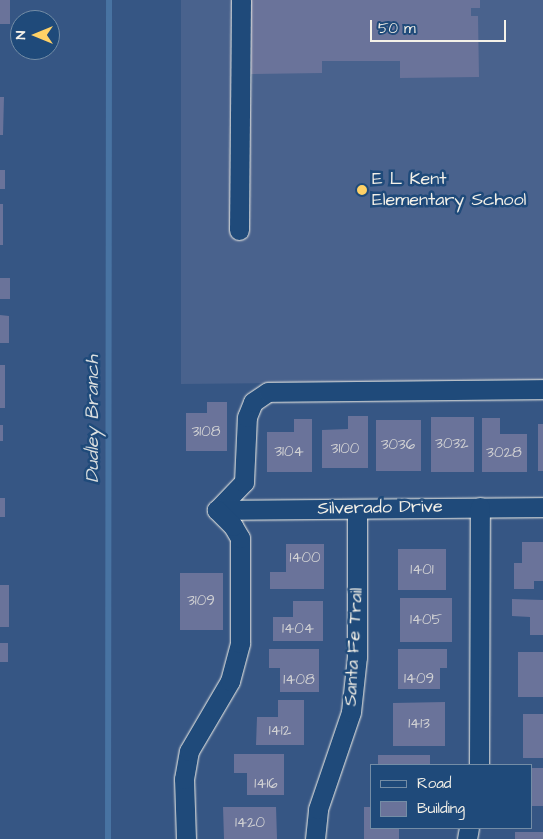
<!DOCTYPE html>
<style>
body{margin:0}
#map{position:relative;width:543px;height:839px;overflow:hidden;background:#365684;font-family:"Architects Daughter",sans-serif}
div>[style]{position:absolute}
.built>*{inset:0;background:#49628d}
.stream>*{height:5.5px;margin:-2.75px;padding:0 2.75px;transform-origin:2.75px;border-radius:2.75px;background:#4873a2}
.building>*{inset:0;background:#6a739a}
.roads{filter:drop-shadow(0 0 1px #f4f1e8) drop-shadow(0 0 1px #f4f1e8)}
.minor>*{height:19px;margin:-9.5px;padding:0 9.5px;transform-origin:9.5px;border-radius:9.5px;background:#1f4a7a}
.dots>*{width:14px;height:14px;translate:-50% -50%;box-sizing:border-box;border:2px solid #1f4a7a;border-radius:50%}
span{translate:-50% -50%;white-space:nowrap;text-align:center;line-height:1.15;-webkit-text-stroke:5px #1f4a7a;paint-order:stroke}
.number-label{font-size:15px;color:#d2d2d4}
.number-label span{-webkit-text-stroke-width:0}
.poi-label{font-size:18px;color:#f4f1e8}
.left{translate:0 -50%;text-align:left}
.street-label{font-size:18px;color:#f4f1e8}
.water-label{font-size:19px;color:#dadede;font-style:italic}
.legend{position:absolute;left:370px;top:764px;width:162px;height:65px;box-sizing:border-box;background:#1f4a7a;border:1px solid #748da6;margin:0;padding:6px 9px;list-style:none;font-size:15px;color:#f4f1e8}
.legend li{display:flex;align-items:center;gap:10px;height:25px}
.legend b{width:25px;border:1px solid #748da6}
.north{position:absolute;left:10px;top:10px;width:50px;height:50px;box-sizing:border-box;background:#1f4a7a;border:1px solid #748da6;border-radius:50%;rotate:270deg;font-size:14px;font-weight:700;line-height:20px;text-align:center;color:#f4f1e8}
.north::after{content:'';display:block;margin:auto;width:18px;height:22px;background:#ffd166;clip-path:polygon(50% 0,100% 100%,50% 72%,0 100%)}
.scale{position:absolute;left:370px;top:20px;width:136px;height:22px;box-sizing:border-box;border:2px solid #f4f1e8;border-top:0;padding-left:6px;font-size:15px;line-height:18px;white-space:nowrap;color:#f4f1e8;-webkit-text-stroke:4px #1f4a7a;paint-order:stroke}
</style>
<div id="map">
<div class="built">
<i style="clip-path:polygon(181px 0,543px 0,543px 380px,181px 384px)"></i>
</div>
<div class="stream">
<i style="left:108px;top:839px;width:839px;rotate:-89.93deg"></i>
</div>
<div class="building">
<i style="clip-path:polygon(0 0,10px 0,10px 24px,0 24px)"></i>
<i style="clip-path:polygon(251px 0,480px 0,480px 8px,471px 8px,471px 16px,478px 16px,479px 77px,400px 78px,400px 61px,322px 61px,322px 73px,251px 74px)"></i>
<i style="clip-path:polygon(0 97px,4px 97px,3px 135px,0 135px)"></i>
<i style="clip-path:polygon(0 170px,5px 170px,5px 189px,0 189px)"></i>
<i style="clip-path:polygon(0 204px,3px 204px,3px 245px,0 245px)"></i>
<i style="clip-path:polygon(0 278px,10px 278px,10px 299px,0 299px)"></i>
<i style="clip-path:polygon(0 315px,9px 316px,9px 343px,0 343px)"></i>
<i style="clip-path:polygon(0 365px,5px 365px,5px 408px,0 408px)"></i>
<i style="clip-path:polygon(207px 402px,227px 402px,227px 451px,186px 451px,186px 413px,207px 413px)"></i>
<i style="clip-path:polygon(348px 416px,368px 416px,368px 468px,322px 468px,322px 430px,348px 429px)"></i>
<i style="clip-path:polygon(431px 417px,474px 417px,474px 472px,431px 472px)"></i>
<i style="clip-path:polygon(482px 418px,500px 418px,500px 434px,527px 434px,527px 472px,482px 472px)"></i>
<i style="clip-path:polygon(294px 419px,312px 419px,312px 472px,267px 472px,267px 432px,294px 432px)"></i>
<i style="clip-path:polygon(376px 420px,421px 420px,421px 471px,376px 471px)"></i>
<i style="clip-path:polygon(538px 424px,543px 424px,543px 471px,538px 471px)"></i>
<i style="clip-path:polygon(0 425px,3px 425px,3px 441px,0 441px)"></i>
<i style="clip-path:polygon(0 498px,5px 498px,5px 517px,0 517px)"></i>
<i style="clip-path:polygon(522px 542px,543px 542px,543px 581px,534px 581px,534px 589px,514px 589px,514px 563px,522px 563px)"></i>
<i style="clip-path:polygon(286px 544px,324px 544px,324px 589px,270px 589px,270px 572px,286px 572px)"></i>
<i style="clip-path:polygon(398px 549px,446px 549px,446px 590px,398px 590px)"></i>
<i style="clip-path:polygon(180px 573px,223px 573px,223px 630px,180px 630px)"></i>
<i style="clip-path:polygon(0 585px,9px 585px,9px 627px,0 627px)"></i>
<i style="clip-path:polygon(400px 598px,452px 598px,452px 642px,400px 642px)"></i>
<i style="clip-path:polygon(512px 599px,543px 600px,543px 635px,530px 635px,530px 617px,512px 616px)"></i>
<i style="clip-path:polygon(293px 601px,323px 601px,323px 641px,273px 641px,273px 617px,293px 617px)"></i>
<i style="clip-path:polygon(0 643px,8px 643px,8px 662px,0 662px)"></i>
<i style="clip-path:polygon(269px 649px,319px 649px,319px 692px,280px 692px,280px 668px,269px 668px)"></i>
<i style="clip-path:polygon(398px 649px,447px 649px,447px 668px,440px 668px,440px 689px,398px 689px)"></i>
<i style="clip-path:polygon(518px 652px,543px 652px,543px 697px,518px 697px)"></i>
<i style="clip-path:polygon(278px 700px,304px 700px,304px 745px,256px 745px,257px 717px,278px 717px)"></i>
<i style="clip-path:polygon(445px 702px,445px 746px,393px 746px,393px 703px)"></i>
<i style="clip-path:polygon(523px 714px,543px 714px,543px 758px,523px 758px)"></i>
<i style="clip-path:polygon(234px 754px,284px 754px,284px 795px,247px 795px,247px 773px,234px 773px)"></i>
<i style="clip-path:polygon(378px 755px,430px 755px,430px 765px,378px 765px)"></i>
<i style="clip-path:polygon(532px 768px,543px 768px,543px 806px,532px 806px)"></i>
<i style="clip-path:polygon(223px 807px,276px 807px,277px 839px,224px 839px)"></i>
<i style="clip-path:polygon(364px 807px,372px 807px,372px 828px,399px 828px,399px 839px,364px 839px)"></i>
<i style="clip-path:polygon(515px 832px,543px 832px,543px 839px,515px 839px)"></i>
</div>
<div class="roads">
<div class="minor">
<i style="left:239px;top:230px;width:230px;rotate:-89.5deg"></i>
<i style="left:217px;top:510px;width:39px;rotate:-46deg"></i>
<i style="left:244px;top:482px;width:65px;rotate:-87.4deg"></i>
<i style="left:247px;top:417px;width:16px;rotate:-68deg"></i>
<i style="left:253px;top:402px;width:18px;rotate:-34deg"></i>
<i style="left:268px;top:392px;width:275px;rotate:-0.6deg"></i>
<i style="left:217px;top:510px;width:326px;rotate:-0.5deg"></i>
<i style="left:479px;top:765px;width:258px;rotate:-89.8deg"></i>
<i style="left:186px;top:839px;width:60px;rotate:-91.9deg"></i>
<i style="left:184px;top:779px;width:28px;rotate:-80deg"></i>
<i style="left:189px;top:751px;width:81px;rotate:-59.6deg"></i>
<i style="left:230px;top:681px;width:39px;rotate:-75deg"></i>
<i style="left:240px;top:643px;width:105px;rotate:-90deg"></i>
<i style="left:240px;top:538px;width:14px;rotate:-120deg"></i>
<i style="left:233px;top:526px;width:23px;rotate:-135deg"></i>
<i style="left:315px;top:839px;width:30px;rotate:-84deg"></i>
<i style="left:318px;top:809px;width:102px;rotate:-71.2deg"></i>
<i style="left:351px;top:712px;width:55px;rotate:-83.8deg"></i>
<i style="left:357px;top:657px;width:148px;rotate:-90deg"></i>
<i style="left:467px;top:839px;width:11px;rotate:-80deg"></i>
</div>
</div>
<div class="dots">
<i style="left:362px;top:190px;background:#ffd166"></i>
</div>
<div class="number-label">
<span style="left:206px;top:432px">3108</span>
<span style="left:452px;top:444px">3032</span>
<span style="left:398px;top:445px">3036</span>
<span style="left:345px;top:449px">3100</span>
<span style="left:289px;top:452px">3104</span>
<span style="left:504px;top:453px">3028</span>
<span style="left:305px;top:558px">1400</span>
<span style="left:422px;top:570px">1401</span>
<span style="left:201px;top:601px">3109</span>
<span style="left:426px;top:620px">1405</span>
<span style="left:298px;top:629px">1404</span>
<span style="left:419px;top:679px">1409</span>
<span style="left:299px;top:680px">1408</span>
<span style="left:419px;top:724px">1413</span>
<span style="left:280px;top:731px">1412</span>
<span style="left:266px;top:784px">1416</span>
<span style="left:250px;top:823px">1420</span>
</div>
<div class="poi-label">
<span class="left" style="left:372px;top:190px">E L Kent<br>Elementary School</span>
</div>
<div class="street-label">
<span style="left:380px;top:508px;rotate:-1deg">Silverado Drive</span>
<span style="left:354px;top:647px;rotate:-87deg">Santa Fe Trail</span>
</div>
<div class="water-label">
<span style="left:93px;top:419px;rotate:-90deg">Dudley Branch</span>
</div>
<ul class="legend">
<li><b style="height:6px;background:#1f4a7a"></b>Road</li>
<li><b style="height:14px;background:#6a739a"></b>Building</li>
</ul>
<div class="north">N</div>
<div class="scale">50 m</div>
</div>
